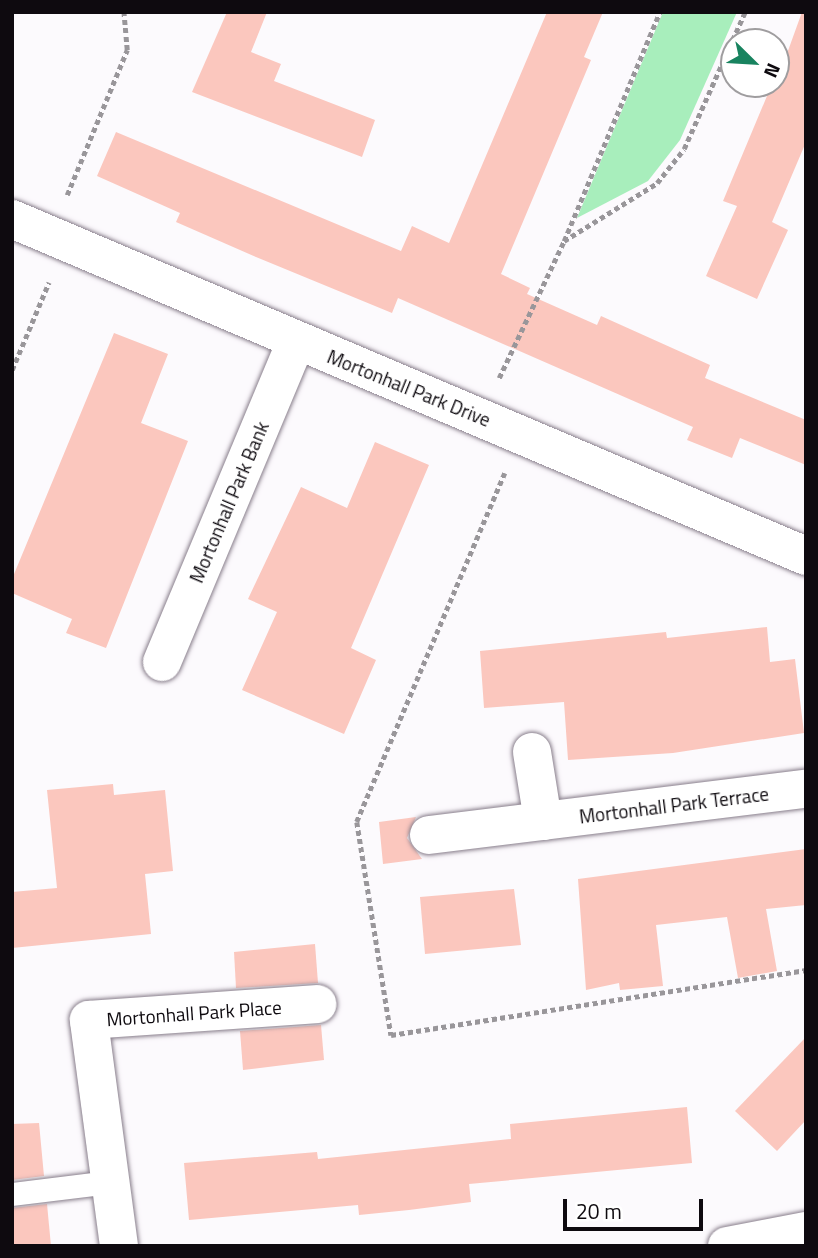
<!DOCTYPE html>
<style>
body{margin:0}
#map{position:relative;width:818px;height:1258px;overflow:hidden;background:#fcfafd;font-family:"Titillium Web",sans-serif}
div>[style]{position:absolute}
.green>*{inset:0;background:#a8eebc}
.building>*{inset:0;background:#fbc7be}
.path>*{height:4.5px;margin-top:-2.25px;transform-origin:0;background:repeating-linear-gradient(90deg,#99969a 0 5px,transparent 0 8.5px)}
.roads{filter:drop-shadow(0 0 2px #897f8c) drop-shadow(0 0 2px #897f8c)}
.service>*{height:23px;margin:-11.5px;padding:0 11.5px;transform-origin:11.5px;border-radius:11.5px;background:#fff}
.minor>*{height:38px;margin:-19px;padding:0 19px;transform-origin:19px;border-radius:19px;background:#fff}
span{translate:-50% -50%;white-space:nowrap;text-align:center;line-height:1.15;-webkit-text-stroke:5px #fff;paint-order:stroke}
.street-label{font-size:19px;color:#0e0a0f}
.frame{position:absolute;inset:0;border:14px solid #0e0a0f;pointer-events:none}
.north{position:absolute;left:720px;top:28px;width:70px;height:70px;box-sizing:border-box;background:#fff;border:2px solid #9f9d9f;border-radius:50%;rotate:114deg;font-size:19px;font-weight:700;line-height:28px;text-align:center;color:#0e0a0f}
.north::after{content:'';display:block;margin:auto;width:24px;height:32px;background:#18835f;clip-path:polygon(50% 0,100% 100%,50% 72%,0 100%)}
.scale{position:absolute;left:563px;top:1199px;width:140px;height:32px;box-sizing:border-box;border:4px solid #0e0a0f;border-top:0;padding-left:9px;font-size:21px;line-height:24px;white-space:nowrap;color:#0e0a0f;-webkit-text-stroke:5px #fff;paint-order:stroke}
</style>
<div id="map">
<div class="green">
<i style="clip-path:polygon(663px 12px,737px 12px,680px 140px,648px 181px,577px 218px)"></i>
</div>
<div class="building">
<i style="clip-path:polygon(227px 12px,267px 12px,251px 52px,281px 64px,274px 81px,375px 120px,362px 157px,192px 92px)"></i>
<i style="clip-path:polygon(547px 12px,603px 12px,584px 57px,591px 60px,501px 274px,530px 288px,527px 294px,597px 325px,601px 316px,710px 365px,705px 378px,806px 420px,806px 465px,740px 438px,732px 458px,687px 440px,693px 427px,398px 298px,392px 313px,256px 257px,176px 222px,180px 213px,97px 176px,116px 132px,401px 251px,412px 226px,449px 243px)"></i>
<i style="clip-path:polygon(802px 12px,806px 12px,806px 142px,772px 222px,788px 230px,757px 299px,706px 276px,737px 206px,723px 201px,772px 84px,776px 84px)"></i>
<i style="clip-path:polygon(114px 333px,168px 354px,141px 423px,188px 441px,106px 648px,66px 633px,72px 619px,12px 593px,12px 579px)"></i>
<i style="clip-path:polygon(375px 442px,429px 465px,351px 648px,376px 660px,344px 734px,242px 690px,277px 612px,248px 599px,301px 487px,347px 508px)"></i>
<i style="clip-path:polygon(767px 627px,770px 662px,795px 659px,804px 733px,673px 753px,568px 760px,564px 702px,484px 708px,480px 651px,666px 632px,667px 638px)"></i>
<i style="clip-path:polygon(113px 784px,114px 795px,165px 790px,173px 871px,145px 874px,151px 934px,12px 948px,12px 892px,57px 888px,47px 790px)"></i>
<i style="clip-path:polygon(416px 817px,407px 838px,422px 859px,383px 864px,379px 822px)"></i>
<i style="clip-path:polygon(806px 849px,806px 905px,766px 909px,777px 971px,738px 978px,727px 917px,656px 925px,663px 986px,620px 990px,619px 983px,586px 990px,578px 879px)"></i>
<i style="clip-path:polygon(514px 889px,521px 945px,425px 954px,420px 897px)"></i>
<i style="clip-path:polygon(315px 944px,318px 983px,236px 988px,234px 952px)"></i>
<i style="clip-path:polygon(321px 1025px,324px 1060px,243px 1070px,240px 1031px)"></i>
<i style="clip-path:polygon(806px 1037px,806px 1120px,777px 1151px,735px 1111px)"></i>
<i style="clip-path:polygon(687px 1107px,692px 1163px,469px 1184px,471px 1202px,409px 1210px,359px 1215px,358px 1205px,189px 1220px,184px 1163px,317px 1152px,318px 1159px,511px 1139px,510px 1124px)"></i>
<i style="clip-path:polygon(39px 1123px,44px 1176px,12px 1180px,12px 1124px)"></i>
<i style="clip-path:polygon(47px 1204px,51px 1246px,12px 1246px,12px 1208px)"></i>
</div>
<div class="path">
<i style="left:67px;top:195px;width:157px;rotate:-67.5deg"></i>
<i style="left:127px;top:50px;width:38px;rotate:-95deg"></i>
<i style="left:564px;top:241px;width:110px;rotate:-31.9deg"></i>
<i style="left:657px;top:183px;width:43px;rotate:-51.5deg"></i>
<i style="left:684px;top:149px;width:150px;rotate:-66deg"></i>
<i style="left:12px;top:370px;width:95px;rotate:-67.2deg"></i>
<i style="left:499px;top:378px;width:152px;rotate:-64.6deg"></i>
<i style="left:564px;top:241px;width:248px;rotate:-67.3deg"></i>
<i style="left:505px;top:473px;width:379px;rotate:113deg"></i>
<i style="left:357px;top:822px;width:216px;rotate:80.9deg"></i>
<i style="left:391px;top:1035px;width:420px;rotate:-8.9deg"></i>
</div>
<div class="roads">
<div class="service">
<i style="left:12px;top:1194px;width:99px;rotate:-7deg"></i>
</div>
<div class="minor">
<i style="left:12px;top:219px;width:863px;rotate:23deg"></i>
<i style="left:162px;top:662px;width:347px;rotate:-67.3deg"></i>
<i style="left:532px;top:752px;width:70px;rotate:80.9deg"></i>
<i style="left:429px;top:835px;width:380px;rotate:-7deg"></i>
<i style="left:119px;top:1246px;width:228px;rotate:-97.6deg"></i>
<i style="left:89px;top:1020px;width:229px;rotate:-4deg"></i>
<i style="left:727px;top:1246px;width:80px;rotate:-10.8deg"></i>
</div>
</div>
<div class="street-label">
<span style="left:409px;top:388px;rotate:22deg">Mortonhall Park Drive</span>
<span style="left:229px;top:502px;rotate:-67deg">Mortonhall Park Bank</span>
<span style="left:674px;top:805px;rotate:-7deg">Mortonhall Park Terrace</span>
<span style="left:194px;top:1013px;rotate:-4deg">Mortonhall Park Place</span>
</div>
<div class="frame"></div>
<div class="north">N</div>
<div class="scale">20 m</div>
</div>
